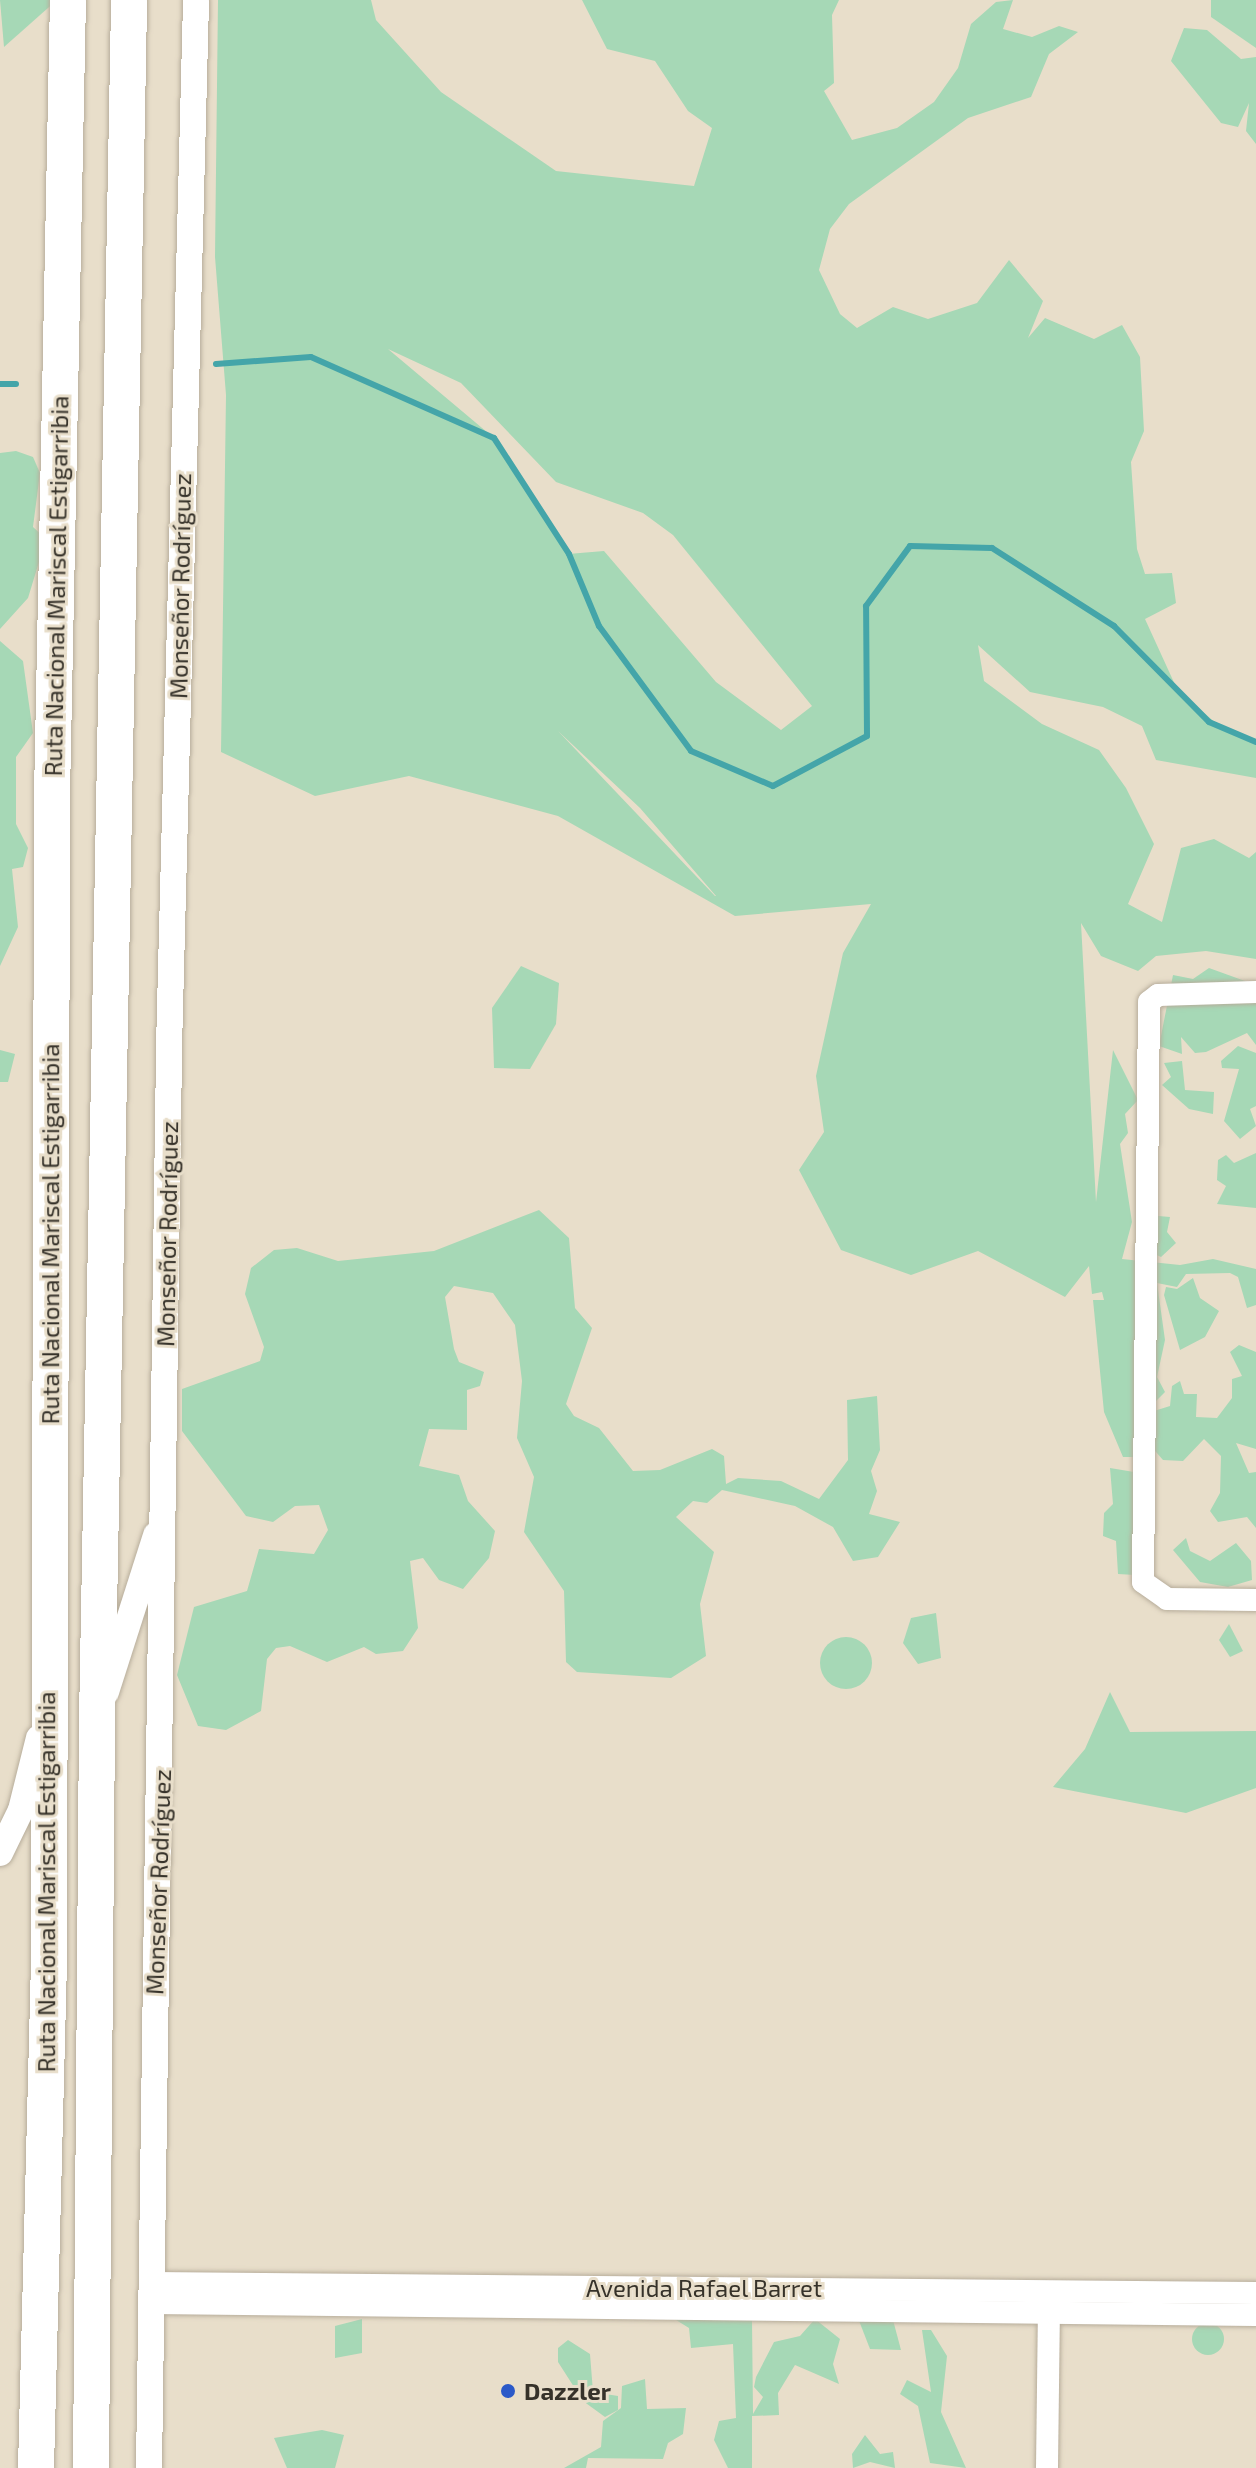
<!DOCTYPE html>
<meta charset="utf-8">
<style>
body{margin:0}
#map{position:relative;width:1256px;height:2468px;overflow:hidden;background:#e8deca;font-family:"Exo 2",sans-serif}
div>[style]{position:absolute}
.green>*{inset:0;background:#a6d8b6}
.round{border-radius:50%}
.stream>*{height:6px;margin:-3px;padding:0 3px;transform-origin:3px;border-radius:3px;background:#44a5a9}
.roads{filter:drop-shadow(0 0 2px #b7ad9b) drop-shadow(0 0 2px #b7ad9b)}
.minor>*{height:22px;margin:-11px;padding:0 11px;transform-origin:11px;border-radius:11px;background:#fff}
.tertiary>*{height:26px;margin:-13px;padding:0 13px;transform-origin:13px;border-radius:13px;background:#fff}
.trunk>*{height:36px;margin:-18px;padding:0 18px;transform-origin:18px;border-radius:18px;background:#fff}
.dots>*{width:22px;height:22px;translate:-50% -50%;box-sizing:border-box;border:4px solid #e8deca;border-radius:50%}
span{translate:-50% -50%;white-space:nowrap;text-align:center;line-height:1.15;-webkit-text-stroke:6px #e8deca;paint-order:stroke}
.street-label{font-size:24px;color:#36322a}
.poi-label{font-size:24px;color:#36322a;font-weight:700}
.left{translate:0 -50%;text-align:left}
</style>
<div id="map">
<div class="green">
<i style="clip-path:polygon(0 0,57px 0,4px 47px)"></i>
<i style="clip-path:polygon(evenodd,218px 0,371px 0,376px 20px,441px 92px,556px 171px,694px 186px,712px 128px,688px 111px,655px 61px,607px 49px,582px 0,839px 0,832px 15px,834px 83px,824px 91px,852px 140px,897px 128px,934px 102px,958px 68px,971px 24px,996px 2px,1013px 0,1003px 29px,1032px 37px,1059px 26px,1078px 32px,1049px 54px,1031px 97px,968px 118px,849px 204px,830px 229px,819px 270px,840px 314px,857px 328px,893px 307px,928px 319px,977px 303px,1009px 260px,1043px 301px,1028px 338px,1045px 318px,1094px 339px,1122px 325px,1140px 357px,1144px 431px,1131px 462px,1137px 549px,1145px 574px,1172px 573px,1176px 603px,1145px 619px,1177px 689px,1219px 726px,1256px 742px,1256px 778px,1156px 760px,1142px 726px,1103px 707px,1030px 692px,978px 645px,984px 681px,1042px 724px,1099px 750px,1126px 788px,1154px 844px,1128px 904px,1162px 922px,1181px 848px,1214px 839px,1249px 858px,1256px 852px,1256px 959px,1206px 951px,1156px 956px,1138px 971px,1101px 956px,1081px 923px,1096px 1202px,1113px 1050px,1138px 1100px,1125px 1114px,1128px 1133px,1120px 1144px,1132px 1222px,1122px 1259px,1180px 1265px,1213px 1259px,1256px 1269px,1256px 1305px,1247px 1308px,1238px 1277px,1230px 1273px,1186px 1274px,1177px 1287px,1157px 1283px,1165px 1340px,1157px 1377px,1165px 1392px,1150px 1407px,1136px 1457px,1123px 1457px,1104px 1412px,1093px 1300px,1104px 1300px,1102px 1292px,1092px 1294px,1089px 1266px,1065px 1297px,978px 1251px,911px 1275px,841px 1250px,799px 1170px,824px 1132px,816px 1076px,843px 953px,871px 904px,735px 916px,558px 816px,409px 776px,315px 796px,221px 752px,226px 395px,215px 257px,218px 0,388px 349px,461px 383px,556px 482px,643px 513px,673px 535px,812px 706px,781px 730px,716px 682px,604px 551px,568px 554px,494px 438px,388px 349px,218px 0,558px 731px,640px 808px,716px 896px,715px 896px,558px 731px)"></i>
<i style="clip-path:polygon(1211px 0,1256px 0,1256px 48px,1211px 17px)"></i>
<i style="clip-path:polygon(1184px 28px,1207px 30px,1241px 59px,1256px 57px,1256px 144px,1246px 131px,1249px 103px,1238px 127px,1221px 123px,1171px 61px)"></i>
<i style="clip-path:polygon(16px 451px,33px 457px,40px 473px,33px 527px,46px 539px,28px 598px,0 629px,0 453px)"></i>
<i style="clip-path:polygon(0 641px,23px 661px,33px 733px,16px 757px,16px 824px,28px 848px,23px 867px,12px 869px,18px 927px,0 966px)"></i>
<i style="clip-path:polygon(521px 966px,559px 983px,556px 1024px,530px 1069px,494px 1068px,492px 1008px)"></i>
<i style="clip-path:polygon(1209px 968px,1256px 985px,1256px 1045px,1247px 1033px,1206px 1052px,1195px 1053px,1181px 1037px,1182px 1054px,1159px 1046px,1173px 975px,1193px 979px)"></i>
<i style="clip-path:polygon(1238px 1046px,1256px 1053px,1256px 1106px,1250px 1109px,1256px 1126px,1240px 1139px,1224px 1121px,1239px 1069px,1222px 1068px,1221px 1061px)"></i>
<i style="clip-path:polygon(0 1050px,15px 1054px,8px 1082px,0 1082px)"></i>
<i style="clip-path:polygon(1182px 1061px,1185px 1090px,1214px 1092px,1213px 1114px,1189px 1109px,1162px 1085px,1171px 1077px,1164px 1063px)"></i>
<i style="clip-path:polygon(1256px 1153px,1256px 1208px,1217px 1204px,1226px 1186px,1217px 1180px,1218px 1160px,1226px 1155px,1234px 1163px)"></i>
<i style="clip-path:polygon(539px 1210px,569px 1238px,575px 1308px,592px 1328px,566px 1404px,574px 1416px,599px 1428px,633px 1471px,660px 1470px,712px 1449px,724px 1456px,726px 1484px,738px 1478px,781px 1481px,819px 1499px,848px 1460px,847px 1400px,877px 1396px,880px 1450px,871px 1471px,877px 1491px,869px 1514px,900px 1522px,878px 1557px,853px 1561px,833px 1527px,795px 1506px,722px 1490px,707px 1503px,693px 1501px,676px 1517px,714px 1552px,700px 1604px,706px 1656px,671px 1678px,577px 1672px,566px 1662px,564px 1591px,524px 1532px,534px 1477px,517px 1438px,522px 1381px,515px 1325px,493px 1293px,454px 1286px,445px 1297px,454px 1349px,459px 1362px,484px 1372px,480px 1386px,467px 1390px,467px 1430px,429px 1429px,419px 1466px,459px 1475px,468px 1501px,495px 1531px,489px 1558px,463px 1589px,439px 1580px,423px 1558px,410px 1561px,418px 1628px,403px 1651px,376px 1654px,364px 1647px,327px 1662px,290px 1646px,276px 1648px,267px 1659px,261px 1711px,226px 1730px,198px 1726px,177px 1675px,194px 1607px,247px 1591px,259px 1549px,314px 1554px,328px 1530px,319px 1505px,295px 1506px,273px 1522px,246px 1516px,182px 1431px,182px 1389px,260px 1361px,264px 1347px,245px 1294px,251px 1268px,274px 1250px,297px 1248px,338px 1261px,434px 1251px)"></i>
<i style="clip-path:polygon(1147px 1215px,1170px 1217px,1167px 1232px,1176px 1243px,1161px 1257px,1150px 1252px)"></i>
<i style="clip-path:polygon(1193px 1278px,1200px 1298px,1219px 1311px,1205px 1337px,1180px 1350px,1164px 1295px,1166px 1287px,1177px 1289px)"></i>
<i style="clip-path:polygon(1239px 1345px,1256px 1352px,1256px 1449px,1236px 1443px,1249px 1473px,1256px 1472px,1256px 1528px,1247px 1517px,1218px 1522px,1210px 1511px,1220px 1493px,1221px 1456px,1204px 1439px,1183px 1461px,1163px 1460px,1149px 1444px,1154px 1411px,1170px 1406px,1172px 1386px,1180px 1381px,1184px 1394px,1197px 1394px,1196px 1417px,1217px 1418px,1232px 1398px,1232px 1379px,1242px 1376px,1230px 1352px)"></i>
<i style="clip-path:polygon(1110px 1468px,1134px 1472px,1135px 1575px,1118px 1574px,1116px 1541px,1103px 1536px,1104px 1513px,1113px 1504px)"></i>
<i style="clip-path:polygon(1186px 1538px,1190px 1551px,1210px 1561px,1236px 1543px,1251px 1561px,1252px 1580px,1228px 1587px,1200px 1582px,1173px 1550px)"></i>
<i style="clip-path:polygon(936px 1613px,941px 1658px,918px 1664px,903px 1643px,911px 1618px)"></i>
<i style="clip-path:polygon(1229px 1624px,1243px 1651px,1230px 1657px,1219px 1640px)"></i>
<i class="round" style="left:820px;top:1637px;width:52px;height:52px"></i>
<i style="clip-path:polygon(1110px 1692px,1130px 1732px,1256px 1731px,1256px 1788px,1186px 1813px,1053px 1787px,1085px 1749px)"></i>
<i style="clip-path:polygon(856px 2313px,893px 2320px,901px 2350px,870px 2349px)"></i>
<i style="clip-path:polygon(668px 2315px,752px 2320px,753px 2414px,763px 2397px,754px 2387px,756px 2377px,774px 2342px,800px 2336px,815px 2319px,840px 2339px,833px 2364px,839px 2384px,795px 2365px,778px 2393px,779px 2415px,752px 2416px,752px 2468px,728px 2468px,714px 2440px,719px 2421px,736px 2418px,733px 2344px,691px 2348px,689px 2328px)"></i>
<i style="clip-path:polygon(362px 2319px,362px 2353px,335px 2358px,335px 2326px)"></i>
<i class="round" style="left:1192px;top:2323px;width:32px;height:32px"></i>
<i style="clip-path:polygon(922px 2330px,931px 2330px,947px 2356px,941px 2412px,966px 2468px,930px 2463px,918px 2406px,900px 2394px,907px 2380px,931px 2392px)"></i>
<i style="clip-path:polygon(568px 2340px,590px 2354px,593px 2392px,618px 2396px,618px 2410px,605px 2417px,583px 2401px,558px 2362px,558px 2348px)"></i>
<i style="clip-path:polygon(645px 2379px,647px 2409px,686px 2408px,683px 2434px,668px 2443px,663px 2459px,588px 2458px,586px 2468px,564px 2468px,601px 2447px,603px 2421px,621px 2408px,622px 2386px)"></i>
<i style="clip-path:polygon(322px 2430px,344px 2435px,335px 2468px,287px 2468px,274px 2438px)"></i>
<i style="clip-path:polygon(865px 2435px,880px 2454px,893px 2452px,895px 2468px,870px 2462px,853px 2468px,852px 2454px)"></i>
</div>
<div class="stream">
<i style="left:216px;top:364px;width:95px;rotate:-4.2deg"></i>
<i style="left:311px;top:357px;width:200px;rotate:23.9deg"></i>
<i style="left:494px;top:438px;width:138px;rotate:57.1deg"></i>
<i style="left:569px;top:554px;width:78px;rotate:67.4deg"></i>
<i style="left:599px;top:626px;width:155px;rotate:53.6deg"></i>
<i style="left:691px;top:751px;width:89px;rotate:23.1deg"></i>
<i style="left:773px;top:786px;width:106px;rotate:-28deg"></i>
<i style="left:867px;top:736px;width:130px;rotate:-90.4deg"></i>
<i style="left:866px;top:606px;width:74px;rotate:-53.7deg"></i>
<i style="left:910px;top:546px;width:82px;rotate:1.4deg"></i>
<i style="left:992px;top:548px;width:145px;rotate:32.6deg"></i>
<i style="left:1114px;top:626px;width:135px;rotate:45.3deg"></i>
<i style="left:1209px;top:722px;width:51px;rotate:23.1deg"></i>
<i style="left:0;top:384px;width:16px"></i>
</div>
<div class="roads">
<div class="minor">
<i style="left:1256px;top:992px;width:98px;rotate:178.2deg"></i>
<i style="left:1158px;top:995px;width:11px;rotate:142deg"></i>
<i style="left:1149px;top:1002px;width:580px;rotate:90.59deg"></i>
<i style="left:1143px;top:1582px;width:29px;rotate:35deg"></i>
<i style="left:1167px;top:1599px;width:89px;rotate:0.6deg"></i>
<i style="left:152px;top:2283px;width:1104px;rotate:0.52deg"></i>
<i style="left:152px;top:2303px;width:1104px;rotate:0.62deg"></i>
<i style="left:1047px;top:2468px;width:168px;rotate:-89.3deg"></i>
</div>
<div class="tertiary">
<i style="left:106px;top:1692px;width:165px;rotate:-72.3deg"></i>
<i style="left:0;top:1853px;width:48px;rotate:-64deg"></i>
<i style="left:21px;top:1810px;width:74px;rotate:-76deg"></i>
<i style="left:149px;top:2468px;width:1421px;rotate:-89.19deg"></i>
<i style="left:169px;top:1047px;width:1047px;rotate:-88.52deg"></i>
</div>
<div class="trunk">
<i style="left:36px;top:2468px;width:507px;rotate:-88.53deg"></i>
<i style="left:49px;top:1961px;width:1166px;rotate:-89.85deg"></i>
<i style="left:52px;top:795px;width:795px;rotate:-88.85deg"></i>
<i style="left:91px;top:2468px;width:749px;rotate:-89.54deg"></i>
<i style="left:97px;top:1719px;width:1719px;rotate:-88.93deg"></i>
</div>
</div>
<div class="dots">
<i style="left:508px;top:2391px;background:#2b59c8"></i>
</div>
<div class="street-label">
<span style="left:56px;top:586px;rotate:-89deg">Ruta Nacional Mariscal Estigarribia</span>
<span style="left:180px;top:586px;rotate:-89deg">Monseñor Rodríguez</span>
<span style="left:50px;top:1234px;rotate:-90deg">Ruta Nacional Mariscal Estigarribia</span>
<span style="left:167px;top:1234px;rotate:-89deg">Monseñor Rodríguez</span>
<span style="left:46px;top:1882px;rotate:-90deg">Ruta Nacional Mariscal Estigarribia</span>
<span style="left:158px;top:1882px;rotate:-88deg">Monseñor Rodríguez</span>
<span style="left:704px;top:2288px">Avenida Rafael Barret</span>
</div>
<div class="poi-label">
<span class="left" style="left:524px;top:2391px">Dazzler</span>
</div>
</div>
